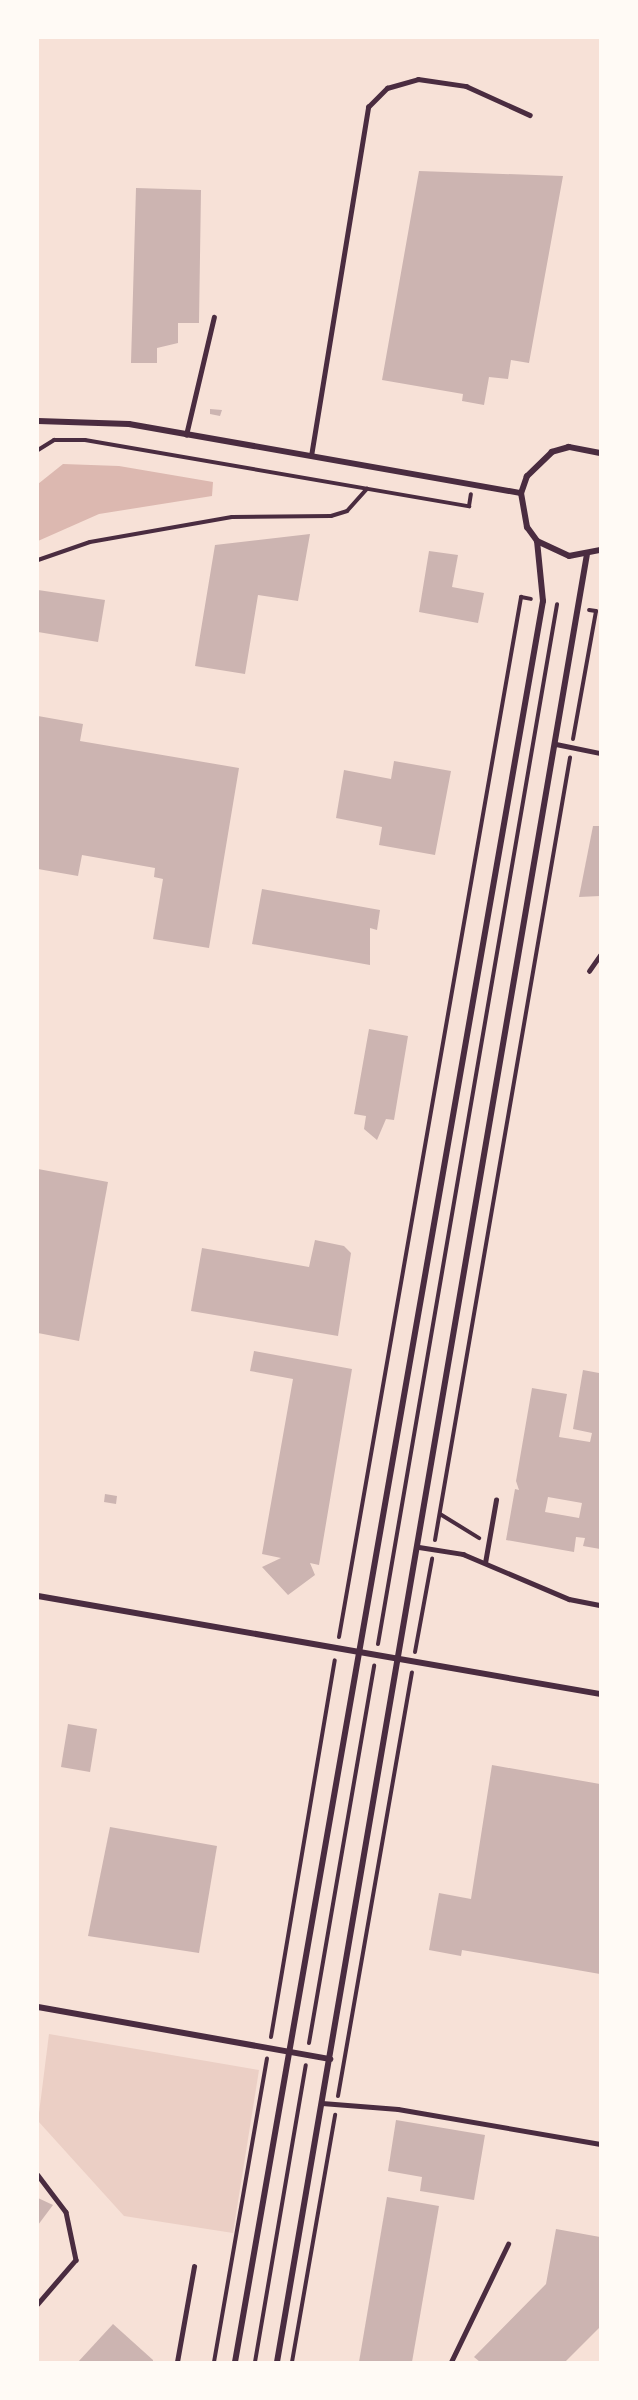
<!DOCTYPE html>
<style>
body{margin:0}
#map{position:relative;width:638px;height:2400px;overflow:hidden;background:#f7e1d7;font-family:"Open Sans",sans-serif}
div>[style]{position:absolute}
.green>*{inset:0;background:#ebcfc5}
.water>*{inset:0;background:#dcb8b0}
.building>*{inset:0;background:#ccb4b1}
.path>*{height:4px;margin:-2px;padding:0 2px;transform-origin:2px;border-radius:2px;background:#4a2c40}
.service>*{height:4.5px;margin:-2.25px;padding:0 2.25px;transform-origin:2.25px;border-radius:2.25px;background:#4a2c40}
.minor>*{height:6px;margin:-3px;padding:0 3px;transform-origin:3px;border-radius:3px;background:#4a2c40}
span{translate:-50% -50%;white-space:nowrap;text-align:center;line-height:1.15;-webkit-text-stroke:5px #fffaf5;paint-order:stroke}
.frame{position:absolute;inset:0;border:39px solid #fffaf5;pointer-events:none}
</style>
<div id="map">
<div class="green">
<i style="clip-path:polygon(49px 2034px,259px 2070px,233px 2233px,124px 2216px,38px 2121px)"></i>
</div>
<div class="water">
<i style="clip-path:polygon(63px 464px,119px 466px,213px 482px,212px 496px,99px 514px,38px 541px,38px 484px)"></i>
</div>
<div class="building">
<i style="clip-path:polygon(419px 171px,563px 176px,529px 363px,511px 360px,508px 379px,489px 377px,484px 405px,462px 401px,463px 394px,382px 380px)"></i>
<i style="clip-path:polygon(136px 188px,201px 190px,199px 323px,178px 323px,178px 343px,157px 348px,157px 363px,131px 363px)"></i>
<i style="clip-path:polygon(210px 409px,222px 410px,220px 416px,210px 414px)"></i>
<i style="clip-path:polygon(310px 534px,298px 601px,258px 595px,245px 674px,195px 666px,215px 545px)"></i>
<i style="clip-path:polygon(429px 551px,458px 555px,452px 587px,484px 593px,478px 623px,419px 612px)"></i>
<i style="clip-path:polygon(38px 590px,105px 600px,98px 642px,38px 632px)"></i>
<i style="clip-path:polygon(38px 716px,83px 724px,80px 741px,239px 768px,209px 948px,153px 939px,163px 879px,154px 877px,155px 868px,82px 855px,78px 876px,38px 869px)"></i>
<i style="clip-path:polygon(394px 761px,451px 771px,435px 855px,379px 845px,382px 827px,336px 818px,344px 770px,391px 779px)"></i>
<i style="clip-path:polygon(593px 826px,600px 826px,600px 896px,579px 897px)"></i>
<i style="clip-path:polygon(262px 889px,380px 910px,377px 930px,370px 928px,370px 965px,252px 944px)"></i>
<i style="clip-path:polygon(369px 1029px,408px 1036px,394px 1120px,386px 1119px,377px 1140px,364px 1129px,366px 1116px,354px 1114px)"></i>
<i style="clip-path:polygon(38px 1169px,108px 1182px,79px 1341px,38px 1333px)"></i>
<i style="clip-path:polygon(315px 1240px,344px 1246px,351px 1253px,338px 1336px,191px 1311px,202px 1248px,309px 1267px)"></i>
<i style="clip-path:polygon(254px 1351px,352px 1369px,319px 1565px,310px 1563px,315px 1575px,288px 1595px,262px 1567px,281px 1558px,262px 1554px,293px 1379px,250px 1371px)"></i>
<i style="clip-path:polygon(evenodd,583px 1370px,599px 1373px,600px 1381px,600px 1549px,583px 1546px,585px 1538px,576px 1537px,574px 1552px,506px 1540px,515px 1489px,519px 1490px,516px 1481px,532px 1388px,567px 1394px,559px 1437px,590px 1442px,592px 1433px,573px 1429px,583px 1370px,548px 1497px,582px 1503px,579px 1518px,545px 1512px,548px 1497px)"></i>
<i style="clip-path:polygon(105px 1494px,117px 1496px,116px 1504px,104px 1502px)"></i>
<i style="clip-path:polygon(68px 1724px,97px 1729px,90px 1772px,61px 1767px)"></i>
<i style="clip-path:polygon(492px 1765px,600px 1784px,600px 1974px,462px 1950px,461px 1956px,429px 1950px,439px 1893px,471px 1899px)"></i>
<i style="clip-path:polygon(110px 1827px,217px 1846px,199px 1953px,88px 1936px)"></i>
<i style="clip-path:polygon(396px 2120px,485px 2135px,474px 2200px,420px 2191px,422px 2177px,388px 2171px)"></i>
<i style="clip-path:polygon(387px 2197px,439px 2206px,412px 2362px,359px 2362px)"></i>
<i style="clip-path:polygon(38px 2198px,53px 2205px,38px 2225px)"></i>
<i style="clip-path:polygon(556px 2229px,600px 2237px,600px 2327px,565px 2362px,480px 2362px,474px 2357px,546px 2284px)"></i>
<i style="clip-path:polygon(113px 2324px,153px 2360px,153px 2362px,78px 2362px)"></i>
</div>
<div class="path">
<i style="left:38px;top:450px;width:19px;rotate:-32deg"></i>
<i style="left:54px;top:440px;width:31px"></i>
<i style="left:85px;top:440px;width:390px;rotate:9.8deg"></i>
<i style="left:469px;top:506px;width:12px;rotate:-81deg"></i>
<i style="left:38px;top:560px;width:55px;rotate:-19.1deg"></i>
<i style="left:90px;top:542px;width:144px;rotate:-10deg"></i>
<i style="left:232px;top:517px;width:99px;rotate:-0.6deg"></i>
<i style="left:331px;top:516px;width:17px;rotate:-17deg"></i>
<i style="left:347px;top:511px;width:30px;rotate:-48deg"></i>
<i style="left:573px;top:739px;width:130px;rotate:-79.8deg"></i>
<i style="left:596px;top:611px;width:7px;rotate:-172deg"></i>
<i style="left:440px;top:1514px;width:46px;rotate:31.6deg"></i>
<i style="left:435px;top:1540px;width:794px;rotate:-80.21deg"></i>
<i style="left:339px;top:1637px;width:1056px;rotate:-80.07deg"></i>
<i style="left:521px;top:597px;width:10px;rotate:11deg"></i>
<i style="left:378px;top:1644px;width:1055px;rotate:-80.23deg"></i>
<i style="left:415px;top:1652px;width:95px;rotate:-79.6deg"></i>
<i style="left:271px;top:2037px;width:382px;rotate:-80.4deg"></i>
<i style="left:309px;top:2043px;width:383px;rotate:-80.2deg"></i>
<i style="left:338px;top:2096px;width:430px;rotate:-80.1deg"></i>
<i style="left:214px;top:2362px;width:308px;rotate:-80.1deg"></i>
<i style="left:255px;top:2362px;width:301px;rotate:-80.3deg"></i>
<i style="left:292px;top:2362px;width:251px;rotate:-80.1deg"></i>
</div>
<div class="service">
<i style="left:186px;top:435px;width:121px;rotate:-76.7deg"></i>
<i style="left:311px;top:456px;width:354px;rotate:-80.7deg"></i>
<i style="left:368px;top:107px;width:27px;rotate:-45deg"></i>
<i style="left:387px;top:88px;width:32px;rotate:-16deg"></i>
<i style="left:418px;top:79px;width:49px;rotate:8.3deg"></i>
<i style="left:466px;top:86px;width:70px;rotate:24.4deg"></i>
<i style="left:556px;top:744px;width:45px;rotate:11.6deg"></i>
<i style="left:589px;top:971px;width:19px;rotate:-55deg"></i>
<i style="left:419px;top:1547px;width:45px;rotate:9deg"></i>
<i style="left:463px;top:1554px;width:115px;rotate:23deg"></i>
<i style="left:569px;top:1599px;width:32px;rotate:11deg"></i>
<i style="left:485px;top:1563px;width:64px;rotate:-80.1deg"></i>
<i style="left:322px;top:2103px;width:76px;rotate:4.5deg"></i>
<i style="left:398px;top:2109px;width:205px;rotate:9.8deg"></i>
<i style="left:38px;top:2175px;width:46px;rotate:52.9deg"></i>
<i style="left:66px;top:2212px;width:49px;rotate:78.2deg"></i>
<i style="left:76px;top:2260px;width:58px;rotate:130.8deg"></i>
<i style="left:177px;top:2362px;width:97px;rotate:-79.9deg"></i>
<i style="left:451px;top:2362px;width:131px;rotate:-64.2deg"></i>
</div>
<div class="minor">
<i style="left:38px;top:421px;width:91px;rotate:1.9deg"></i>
<i style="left:129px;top:424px;width:398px;rotate:10deg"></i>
<i style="left:600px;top:453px;width:32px;rotate:-169deg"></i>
<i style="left:569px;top:447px;width:18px;rotate:164deg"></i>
<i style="left:552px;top:452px;width:35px;rotate:136deg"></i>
<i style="left:527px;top:476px;width:18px;rotate:109deg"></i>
<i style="left:521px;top:493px;width:35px;rotate:80deg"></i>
<i style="left:527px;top:527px;width:17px;rotate:54deg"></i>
<i style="left:537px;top:541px;width:35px;rotate:25deg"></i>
<i style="left:569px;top:556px;width:32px;rotate:-11deg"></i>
<i style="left:38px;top:1596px;width:570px;rotate:9.89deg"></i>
<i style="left:38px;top:2007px;width:297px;rotate:10.1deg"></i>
<i style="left:235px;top:2362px;width:1788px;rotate:-80.08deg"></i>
<i style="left:543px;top:601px;width:60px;rotate:-95.7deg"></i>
<i style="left:277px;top:2362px;width:1833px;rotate:-80.27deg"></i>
</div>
<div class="frame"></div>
</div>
